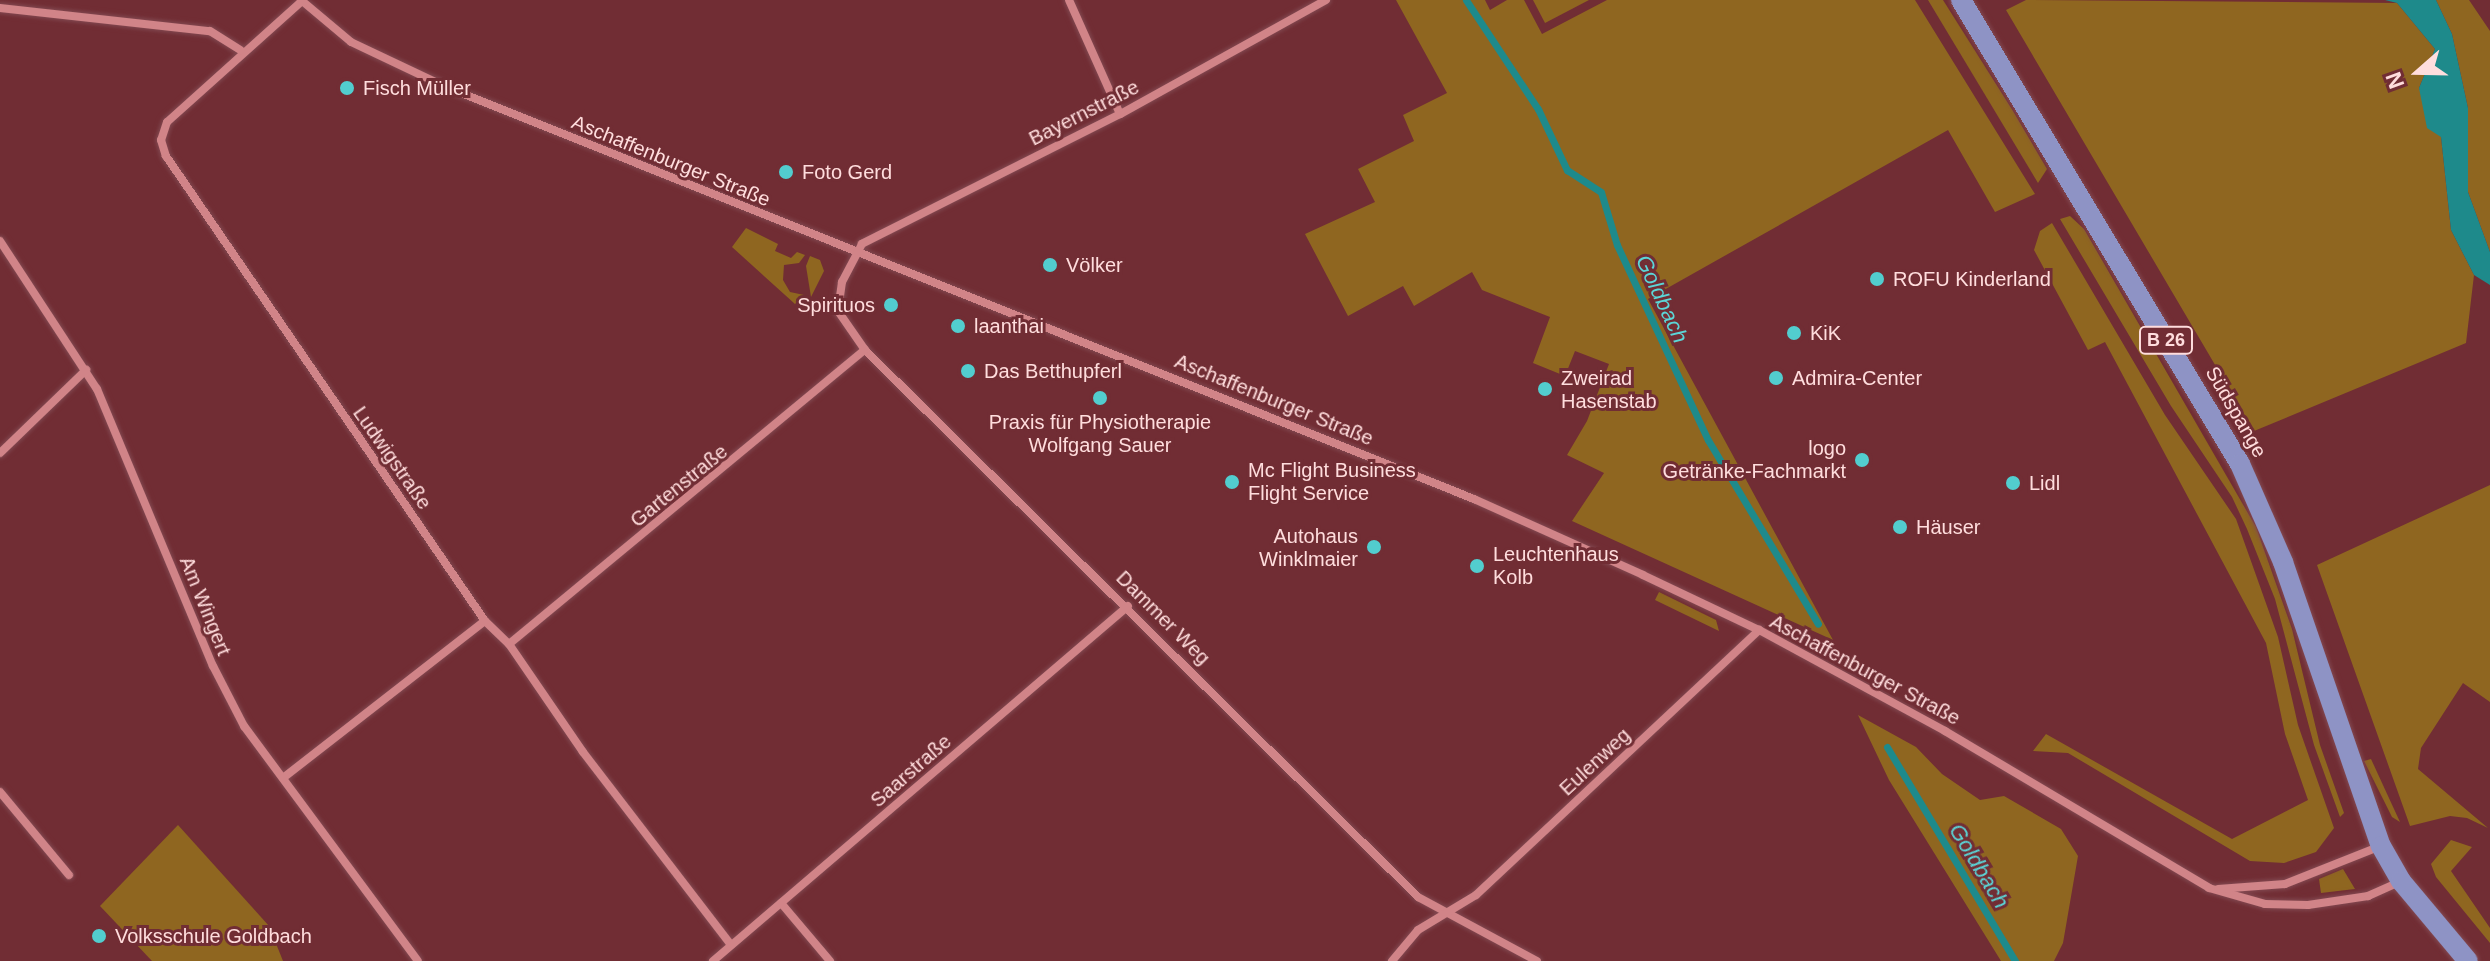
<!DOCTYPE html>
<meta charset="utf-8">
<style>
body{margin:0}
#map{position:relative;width:2490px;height:961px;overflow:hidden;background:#712d34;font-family:Helvetica,sans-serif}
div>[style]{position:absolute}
.green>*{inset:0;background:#8f6620}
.water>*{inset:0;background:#1e8a8b}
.stream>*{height:7px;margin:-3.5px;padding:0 3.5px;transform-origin:3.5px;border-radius:3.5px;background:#1e8a8b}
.roads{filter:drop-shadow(0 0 2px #824951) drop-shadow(0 0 2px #824951)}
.minor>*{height:8px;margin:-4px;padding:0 4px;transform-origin:4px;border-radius:4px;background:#d18488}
.primary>*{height:20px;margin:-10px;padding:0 10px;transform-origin:10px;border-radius:10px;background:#8e93c5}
.dots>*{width:22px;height:22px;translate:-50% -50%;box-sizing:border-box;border:4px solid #712d34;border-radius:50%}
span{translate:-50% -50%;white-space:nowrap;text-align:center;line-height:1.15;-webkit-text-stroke:6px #712d34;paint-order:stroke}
.shield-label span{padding:2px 6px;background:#712d34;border:2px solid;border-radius:6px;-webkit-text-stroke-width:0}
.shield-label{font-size:18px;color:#fdd;font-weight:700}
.poi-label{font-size:20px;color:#fdd}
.left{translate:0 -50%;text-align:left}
.right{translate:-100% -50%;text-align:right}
.street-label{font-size:20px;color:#fdd}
.water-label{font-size:22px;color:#5bd6d8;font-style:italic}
.north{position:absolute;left:2378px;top:32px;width:80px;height:80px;-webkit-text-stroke:6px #712d34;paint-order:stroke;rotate:250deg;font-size:22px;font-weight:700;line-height:32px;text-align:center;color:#fdd}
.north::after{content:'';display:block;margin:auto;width:28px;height:36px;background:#fdd;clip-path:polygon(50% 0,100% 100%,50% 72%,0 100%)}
</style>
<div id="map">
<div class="green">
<i style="clip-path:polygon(1396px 0,1485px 0,1490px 10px,1507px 0,1524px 0,1542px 34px,1607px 0,1915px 0,2035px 194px,1995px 212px,1948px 130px,1648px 299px,1833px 640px,1572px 521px,1604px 473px,1567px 455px,1587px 421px,1609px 364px,1575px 351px,1565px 376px,1533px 363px,1550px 317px,1482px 290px,1472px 272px,1414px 306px,1403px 286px,1348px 316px,1305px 234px,1375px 202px,1358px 169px,1414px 141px,1403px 115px,1447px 93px)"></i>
<i style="clip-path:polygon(1533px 0,1589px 0,1545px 23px)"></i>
<i style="clip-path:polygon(1928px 0,1943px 0,2013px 111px,2047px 169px,2038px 183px)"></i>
<i style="clip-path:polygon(2026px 0,2397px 3px,2435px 49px,2419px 88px,2441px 137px,2451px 230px,2474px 275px,2466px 343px,2254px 431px,2006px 10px)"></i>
<i style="clip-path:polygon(2436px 0,2469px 0,2490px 31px,2490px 252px,2468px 192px,2468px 108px,2452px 34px)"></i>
<i style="clip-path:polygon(2070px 216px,2084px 229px,2256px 527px,2292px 629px,2320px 745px,2344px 813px,2340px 817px,2314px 745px,2275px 599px,2247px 529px,2232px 497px,2171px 406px,2060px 219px)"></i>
<i style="clip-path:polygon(2052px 223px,2165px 415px,2236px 519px,2278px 637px,2298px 725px,2334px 828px,2316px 852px,2284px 863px,2250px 861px,2068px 753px,2033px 751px,2046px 734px,2232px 839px,2308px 800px,2285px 734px,2266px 643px,2105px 342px,2088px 350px,2034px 250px,2040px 231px)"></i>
<i style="clip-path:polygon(746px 228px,778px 244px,775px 251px,791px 258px,797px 252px,805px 255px,799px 263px,784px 265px,783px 280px,790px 292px,804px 295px,795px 304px,732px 247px)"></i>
<i style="clip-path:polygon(810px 256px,820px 260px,824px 271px,811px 297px,806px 266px)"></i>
<i style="clip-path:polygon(2490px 485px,2490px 702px,2463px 683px,2421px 748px,2418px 769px,2488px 828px,2467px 818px,2450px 816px,2410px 826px,2317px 565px)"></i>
<i style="clip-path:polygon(1659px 592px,1716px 620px,1719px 631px,1655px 600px)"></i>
<i style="clip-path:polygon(1858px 715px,1916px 747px,1942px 774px,1980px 800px,2004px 796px,2061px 829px,2078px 856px,2063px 943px,2054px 961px,2001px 961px,1889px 780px)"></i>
<i style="clip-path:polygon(2371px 759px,2400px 822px,2392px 817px,2364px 761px)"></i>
<i style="clip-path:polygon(178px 825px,269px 926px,283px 961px,152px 961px,100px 906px)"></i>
<i style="clip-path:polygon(2451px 840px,2472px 847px,2451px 871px,2490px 928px,2490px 943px,2436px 877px,2431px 864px)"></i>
<i style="clip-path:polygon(2343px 869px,2355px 889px,2321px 893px,2319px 879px)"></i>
</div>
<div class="water">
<i style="clip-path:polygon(2385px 0,2436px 0,2452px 34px,2468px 108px,2468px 192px,2490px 252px,2490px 285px,2474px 275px,2451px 230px,2441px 137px,2427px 128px,2419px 88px,2435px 49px,2397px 3px)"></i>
</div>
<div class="stream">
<i style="left:1466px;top:0;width:131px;rotate:56.6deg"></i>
<i style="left:1538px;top:109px;width:68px;rotate:64.6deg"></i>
<i style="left:1567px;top:170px;width:40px;rotate:32.9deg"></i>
<i style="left:1601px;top:192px;width:55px;rotate:73.2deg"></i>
<i style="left:1617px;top:245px;width:215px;rotate:65deg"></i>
<i style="left:1708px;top:440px;width:214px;rotate:59.1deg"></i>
<i style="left:1887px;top:747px;width:249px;rotate:59.1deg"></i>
</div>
<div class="roads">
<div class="minor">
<i style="left:301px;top:0;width:65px;rotate:40deg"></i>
<i style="left:351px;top:42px;width:103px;rotate:25.3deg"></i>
<i style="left:444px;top:86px;width:1110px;rotate:21.85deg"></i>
<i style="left:1474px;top:499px;width:185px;rotate:24.2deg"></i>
<i style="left:1643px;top:575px;width:128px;rotate:25.4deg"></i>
<i style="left:1759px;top:630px;width:212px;rotate:28.5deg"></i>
<i style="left:1945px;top:731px;width:307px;rotate:30.7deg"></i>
<i style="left:2209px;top:888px;width:58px;rotate:15.9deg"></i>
<i style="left:2265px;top:904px;width:43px;rotate:1.3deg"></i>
<i style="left:2308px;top:905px;width:61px;rotate:-8.5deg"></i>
<i style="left:2368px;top:896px;width:34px;rotate:-24deg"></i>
<i style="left:1069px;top:0;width:125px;rotate:65.9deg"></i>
<i style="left:1326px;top:0;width:235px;rotate:151deg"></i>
<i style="left:1120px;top:114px;width:289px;rotate:153.3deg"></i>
<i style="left:862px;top:244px;width:43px;rotate:117.8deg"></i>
<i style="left:842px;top:282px;width:29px;rotate:98deg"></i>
<i style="left:838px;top:311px;width:47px;rotate:55.3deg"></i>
<i style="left:865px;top:350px;width:778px;rotate:44.69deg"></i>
<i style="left:1418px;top:897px;width:135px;rotate:28.3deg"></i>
<i style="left:302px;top:1px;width:181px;rotate:138.1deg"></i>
<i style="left:167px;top:122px;width:19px;rotate:108deg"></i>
<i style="left:161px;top:140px;width:17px;rotate:73deg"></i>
<i style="left:166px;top:156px;width:564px;rotate:55.55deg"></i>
<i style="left:485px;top:621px;width:33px;rotate:44deg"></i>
<i style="left:509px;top:644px;width:131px;rotate:55.6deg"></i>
<i style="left:583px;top:752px;width:243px;rotate:52.5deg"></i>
<i style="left:0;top:8px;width:211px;rotate:6.3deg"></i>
<i style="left:210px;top:31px;width:36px;rotate:32deg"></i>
<i style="left:0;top:241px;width:177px;rotate:56.8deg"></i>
<i style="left:97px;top:389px;width:300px;rotate:67.3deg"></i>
<i style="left:213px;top:666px;width:68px;rotate:62.7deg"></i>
<i style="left:244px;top:726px;width:292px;rotate:53.5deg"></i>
<i style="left:0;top:453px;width:120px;rotate:-44deg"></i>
<i style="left:509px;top:644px;width:462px;rotate:-39.6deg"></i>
<i style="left:283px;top:778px;width:256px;rotate:-37.9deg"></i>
<i style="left:0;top:792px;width:108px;rotate:50.3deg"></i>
<i style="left:2218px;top:889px;width:67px;rotate:-4.3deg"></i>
<i style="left:2285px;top:884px;width:103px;rotate:-21.6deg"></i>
<i style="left:781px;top:903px;width:76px;rotate:49.8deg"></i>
<i style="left:713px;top:961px;width:546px;rotate:-40.54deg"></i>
<i style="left:1392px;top:961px;width:40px;rotate:-50deg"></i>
<i style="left:1418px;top:930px;width:68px;rotate:-31.1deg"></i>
<i style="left:1476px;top:895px;width:388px;rotate:-43.1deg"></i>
</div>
<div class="primary">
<i style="left:1961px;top:0;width:541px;rotate:58.98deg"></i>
<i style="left:2240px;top:464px;width:107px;rotate:66.3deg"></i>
<i style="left:2283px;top:562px;width:300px;rotate:71deg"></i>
<i style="left:2381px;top:846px;width:40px;rotate:60.3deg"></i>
<i style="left:2401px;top:881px;width:104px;rotate:50.1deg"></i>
</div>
</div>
<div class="dots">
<i style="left:347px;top:88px;background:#52cdce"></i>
<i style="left:786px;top:172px;background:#52cdce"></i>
<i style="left:1050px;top:265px;background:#52cdce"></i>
<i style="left:1877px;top:279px;background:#52cdce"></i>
<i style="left:891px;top:305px;background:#52cdce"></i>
<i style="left:958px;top:326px;background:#52cdce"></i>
<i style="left:1794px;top:333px;background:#52cdce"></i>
<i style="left:968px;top:371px;background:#52cdce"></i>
<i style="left:1776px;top:378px;background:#52cdce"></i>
<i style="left:1545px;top:389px;background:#52cdce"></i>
<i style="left:1100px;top:398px;background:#52cdce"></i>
<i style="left:1862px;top:460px;background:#52cdce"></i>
<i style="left:1232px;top:482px;background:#52cdce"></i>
<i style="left:2013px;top:483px;background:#52cdce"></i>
<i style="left:1900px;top:527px;background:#52cdce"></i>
<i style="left:1374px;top:547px;background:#52cdce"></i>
<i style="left:1477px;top:566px;background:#52cdce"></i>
<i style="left:99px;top:936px;background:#52cdce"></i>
</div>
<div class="shield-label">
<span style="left:2166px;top:340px">B 26</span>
</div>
<div class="poi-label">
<span class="left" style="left:363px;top:88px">Fisch Müller</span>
<span class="left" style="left:802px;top:172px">Foto Gerd</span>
<span class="left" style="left:1066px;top:265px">Völker</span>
<span class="left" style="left:1893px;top:279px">ROFU Kinderland</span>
<span class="right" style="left:875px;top:305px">Spirituos</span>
<span class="left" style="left:974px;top:326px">laanthai</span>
<span class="left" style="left:1810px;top:333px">KiK</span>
<span class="left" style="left:984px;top:371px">Das Betthupferl</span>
<span class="left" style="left:1561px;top:390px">Zweirad<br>Hasenstab</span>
<span class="left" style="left:1792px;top:378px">Admira-Center</span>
<span style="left:1100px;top:434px">Praxis für Physiotherapie<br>Wolfgang Sauer</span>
<span class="right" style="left:1846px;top:460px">logo<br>Getränke-Fachmarkt</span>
<span class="left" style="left:1248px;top:482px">Mc Flight Business<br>Flight Service</span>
<span class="left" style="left:2029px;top:483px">Lidl</span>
<span class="left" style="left:1916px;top:527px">Häuser</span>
<span class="right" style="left:1358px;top:548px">Autohaus<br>Winklmaier</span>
<span class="left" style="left:1493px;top:566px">Leuchtenhaus<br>Kolb</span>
<span class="left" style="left:115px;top:936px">Volksschule Goldbach</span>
</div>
<div class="street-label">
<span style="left:1084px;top:113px;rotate:-27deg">Bayernstraße</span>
<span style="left:671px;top:161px;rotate:22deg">Aschaffenburger Straße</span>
<span style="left:1274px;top:400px;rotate:22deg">Aschaffenburger Straße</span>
<span style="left:2236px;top:412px;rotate:60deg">Südspange</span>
<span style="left:392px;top:458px;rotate:55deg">Ludwigstraße</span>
<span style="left:679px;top:486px;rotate:-39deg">Gartenstraße</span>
<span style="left:205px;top:606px;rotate:68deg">Am Wingert</span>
<span style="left:1163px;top:618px;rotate:45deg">Dammer Weg</span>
<span style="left:1865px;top:670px;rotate:28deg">Aschaffenburger Straße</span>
<span style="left:1595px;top:762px;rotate:-43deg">Eulenweg</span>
<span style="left:911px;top:771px;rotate:-41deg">Saarstraße</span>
</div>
<div class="water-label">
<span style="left:1662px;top:299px;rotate:65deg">Goldbach</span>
<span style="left:1979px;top:866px;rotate:59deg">Goldbach</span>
</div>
<div class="north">N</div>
</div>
